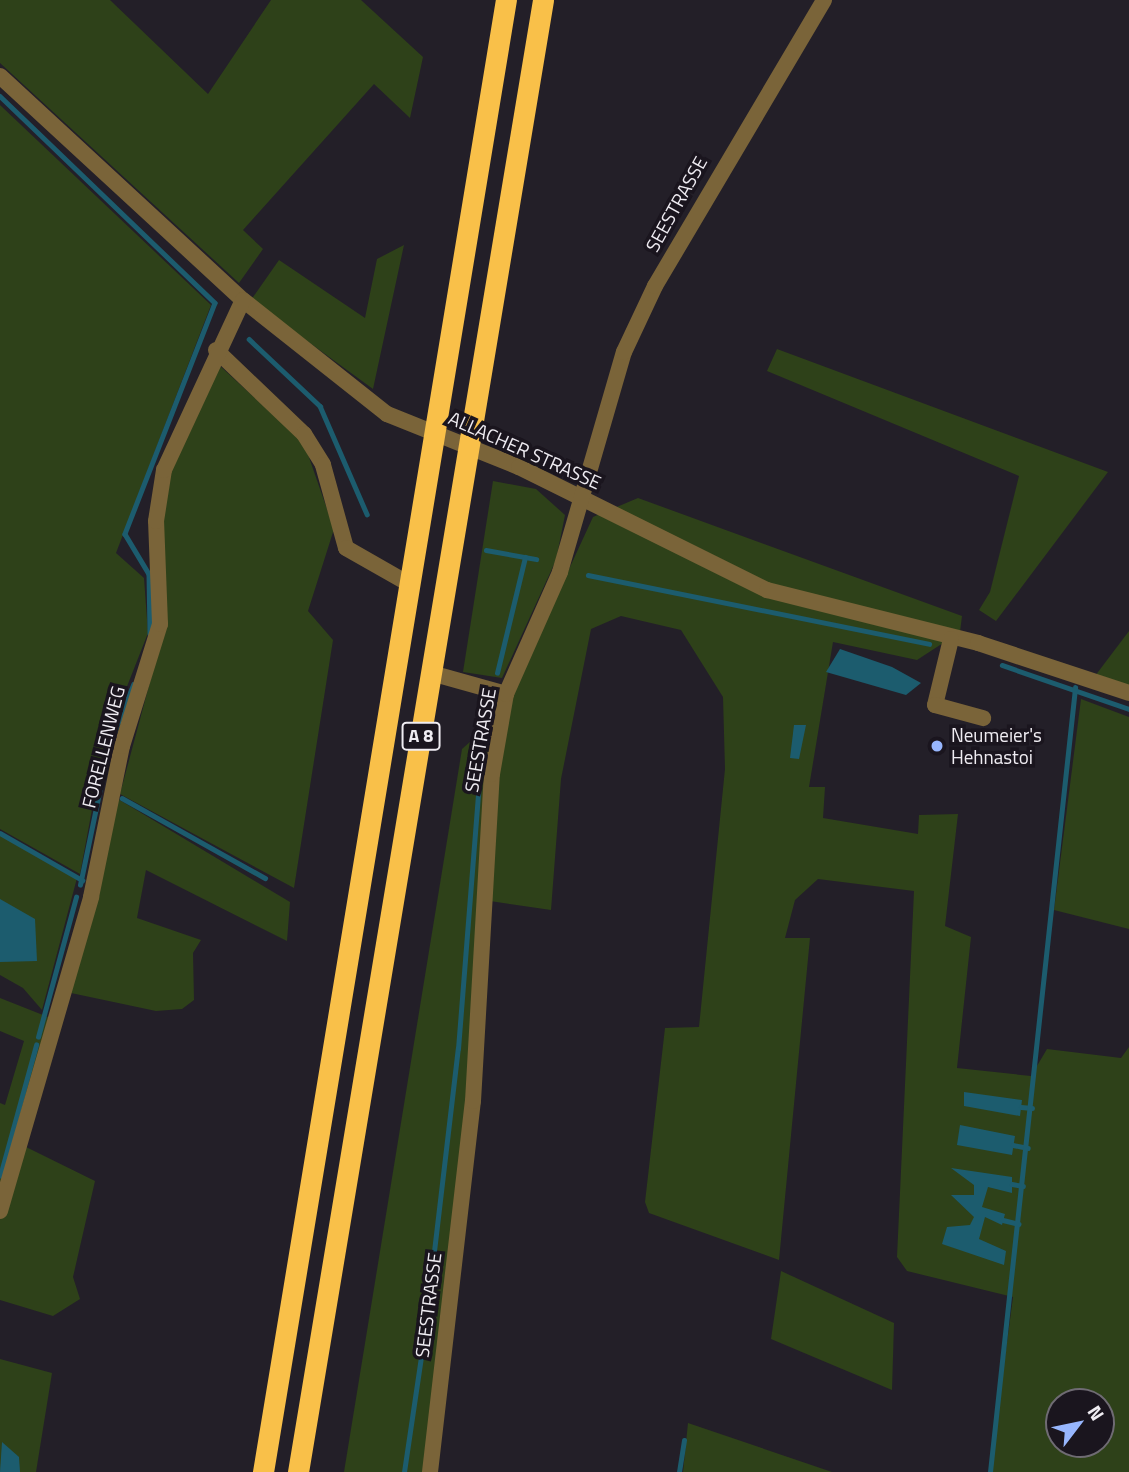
<!DOCTYPE html>
<style>
body{margin:0}
#map{position:relative;width:1129px;height:1472px;overflow:hidden;background:#231f28;font-family:"Titillium Web",sans-serif}
div>[style]{position:absolute}
.green>*{inset:0;background:#2e4119}
.water>*{inset:0;background:#1c5c6e}
.stream>*{height:4.5px;margin:-2.25px;padding:0 2.25px;transform-origin:2.25px;border-radius:2.25px;background:#1c5c6e}
.minor>*{height:16px;margin:-8px;padding:0 8px;transform-origin:8px;border-radius:8px;background:#7a6439}
.highway>*{height:21px;margin:-10.5px;padding:0 10.5px;transform-origin:10.5px;border-radius:10.5px;background:#f9c049}
.dots>*{width:19px;height:19px;translate:-50% -50%;box-sizing:border-box;border:4px solid #1a151e;border-radius:50%}
span{translate:-50% -50%;white-space:nowrap;text-align:center;line-height:1.15;-webkit-text-stroke:7px #1a151e;paint-order:stroke}
.shield-label span{padding:2px 5px;background:#1a151e;border:2px solid;border-radius:5px;-webkit-text-stroke-width:0}
.shield-label{font-size:18px;color:#efecf2;font-weight:700}
.street-label{font-size:19px;color:#efecf2}
.poi-label{font-size:19px;color:#efecf2}
.left{translate:0 -50%;text-align:left}
.north{position:absolute;left:1045px;top:1388px;width:70px;height:70px;box-sizing:border-box;background:#1a151e;border:2px solid #6f6b73;border-radius:50%;rotate:58deg;font-size:19px;font-weight:700;line-height:28px;text-align:center;color:#efecf2}
.north::after{content:'';display:block;margin:auto;width:24px;height:32px;background:#97b6fd;clip-path:polygon(50% 0,100% 100%,50% 72%,0 100%)}
</style>
<div id="map">
<div class="green">
<i style="clip-path:polygon(0 0,110px 0,208px 94px,271px 0,361px 0,423px 57px,410px 118px,374px 84px,243px 230px,263px 249px,239px 283px,0 63px)"></i>
<i style="clip-path:polygon(0 105px,211px 305px,116px 553px,144px 578px,148px 633px,104px 745px,80px 874px,0 829px)"></i>
<i style="clip-path:polygon(404px 245px,373px 389px,251px 300px,279px 260px,365px 318px,377px 259px)"></i>
<i style="clip-path:polygon(777px 349px,1108px 472px,996px 621px,979px 610px,990px 592px,1019px 476px,767px 371px)"></i>
<i style="clip-path:polygon(220px 366px,304px 443px,334px 529px,308px 611px,333px 640px,294px 888px,120px 794px,166px 622px,160px 522px,169px 475px)"></i>
<i style="clip-path:polygon(493px 481px,536px 489px,565px 515px,556px 560px,502px 678px,463px 672px)"></i>
<i style="clip-path:polygon(evenodd,638px 498px,962px 616px,960px 632px,917px 660px,833px 642px,809px 787px,825px 787px,823px 818px,918px 834px,919px 815px,958px 814px,945px 926px,971px 937px,957px 1068px,1031px 1076px,1047px 1049px,1121px 1058px,1129px 1047px,1129px 1472px,990px 1472px,1013px 1297px,907px 1271px,897px 1257px,914px 891px,818px 879px,795px 900px,785px 938px,810px 938px,779px 1260px,649px 1213px,645px 1202px,665px 1028px,699px 1027px,725px 769px,723px 697px,681px 630px,621px 616px,591px 629px,561px 779px,551px 910px,490px 901px,497px 775px,510px 697px,593px 517px,638px 498px,1059px 1402px,1101px 1402px,1101px 1444px,1059px 1444px,1059px 1402px)"></i>
<i style="clip-path:polygon(1129px 631px,1129px 688px,1095px 676px)"></i>
<i style="clip-path:polygon(1081px 699px,1129px 717px,1129px 929px,1054px 910px)"></i>
<i style="clip-path:polygon(489px 725px,471px 1060px,425px 1472px,344px 1472px,462px 749px)"></i>
<i style="clip-path:polygon(118px 799px,290px 902px,287px 941px,146px 870px,137px 918px,201px 940px,193px 953px,194px 1000px,182px 1009px,156px 1011px,71px 993px)"></i>
<i style="clip-path:polygon(0 834px,77px 878px,42px 1010px,23px 988px,0 975px)"></i>
<i style="clip-path:polygon(0 998px,48px 1017px,24px 1146px,95px 1181px,73px 1277px,80px 1299px,53px 1316px,0 1300px,0 1103px,5px 1105px,24px 1041px,0 1031px)"></i>
<i style="clip-path:polygon(781px 1271px,894px 1323px,892px 1390px,771px 1339px)"></i>
<i style="clip-path:polygon(0 1359px,52px 1373px,36px 1472px,0 1472px)"></i>
<i style="clip-path:polygon(688px 1423px,832px 1472px,683px 1472px)"></i>
</div>
<div class="water">
<i style="clip-path:polygon(840px 649px,892px 667px,921px 683px,906px 695px,826px 672px)"></i>
<i style="clip-path:polygon(794px 725px,806px 725px,799px 759px,790px 758px)"></i>
<i style="clip-path:polygon(0 899px,35px 919px,37px 961px,0 962px)"></i>
<i style="clip-path:polygon(964px 1092px,1022px 1100px,1020px 1116px,964px 1106px)"></i>
<i style="clip-path:polygon(960px 1125px,1015px 1136px,1012px 1155px,957px 1145px)"></i>
<i style="clip-path:polygon(951px 1168px,1012px 1177px,1012px 1193px,988px 1187px,982px 1207px,1005px 1214px,1002px 1225px,985px 1217px,979px 1239px,1006px 1251px,1004px 1265px,942px 1244px,947px 1227px,970px 1225px,974px 1217px,951px 1195px,974px 1195px,974px 1185px)"></i>
<i style="clip-path:polygon(2px 1442px,19px 1457px,20px 1472px,0 1472px)"></i>
</div>
<div class="stream">
<i style="left:0;top:96px;width:298px;rotate:43.9deg"></i>
<i style="left:215px;top:303px;width:248px;rotate:111.3deg"></i>
<i style="left:125px;top:534px;width:47px;rotate:59deg"></i>
<i style="left:149px;top:574px;width:60px;rotate:89deg"></i>
<i style="left:249px;top:339px;width:98px;rotate:43.3deg"></i>
<i style="left:320px;top:406px;width:118px;rotate:66.5deg"></i>
<i style="left:486px;top:550px;width:51px;rotate:10.2deg"></i>
<i style="left:588px;top:575px;width:348px;rotate:11.4deg"></i>
<i style="left:1002px;top:665px;width:134px;rotate:19.1deg"></i>
<i style="left:497px;top:673px;width:119px;rotate:-76.4deg"></i>
<i style="left:122px;top:798px;width:164px;rotate:29.2deg"></i>
<i style="left:0;top:833px;width:95px;rotate:29.8deg"></i>
<i style="left:80px;top:885px;width:143px;rotate:-78.3deg"></i>
<i style="left:109px;top:745px;width:65px;rotate:-68.2deg"></i>
<i style="left:38px;top:1037px;width:145px;rotate:-74.8deg"></i>
<i style="left:1021px;top:1107px;width:11px;rotate:5deg"></i>
<i style="left:1013px;top:1145px;width:15px;rotate:11deg"></i>
<i style="left:0;top:1176px;width:136px;rotate:-74.6deg"></i>
<i style="left:1012px;top:1184px;width:11px;rotate:10deg"></i>
<i style="left:1003px;top:1220px;width:16px;rotate:14deg"></i>
<i style="left:427px;top:1311px;width:264px;rotate:-83.3deg"></i>
<i style="left:458px;top:1049px;width:320px;rotate:-85.5deg"></i>
<i style="left:404px;top:1472px;width:145px;rotate:-81.6deg"></i>
<i style="left:679px;top:1472px;width:32px;rotate:-81deg"></i>
<i style="left:990px;top:1472px;width:789px;rotate:-83.81deg"></i>
</div>
<div class="minor">
<i style="left:0;top:76px;width:330px;rotate:42.7deg"></i>
<i style="left:243px;top:300px;width:184px;rotate:38.4deg"></i>
<i style="left:387px;top:414px;width:142px;rotate:21.9deg"></i>
<i style="left:519px;top:467px;width:277px;rotate:26.4deg"></i>
<i style="left:767px;top:590px;width:218px;rotate:14.1deg"></i>
<i style="left:978px;top:643px;width:159px;rotate:18.3deg"></i>
<i style="left:216px;top:350px;width:122px;rotate:43.7deg"></i>
<i style="left:304px;top:434px;width:36px;rotate:58deg"></i>
<i style="left:323px;top:465px;width:86px;rotate:74.5deg"></i>
<i style="left:346px;top:548px;width:73px;rotate:29.7deg"></i>
<i style="left:951px;top:639px;width:68px;rotate:103.6deg"></i>
<i style="left:935px;top:705px;width:50px;rotate:15.2deg"></i>
<i style="left:431px;top:673px;width:78px;rotate:15.6deg"></i>
<i style="left:0;top:1211px;width:327px;rotate:-73.8deg"></i>
<i style="left:91px;top:897px;width:154px;rotate:-78.4deg"></i>
<i style="left:122px;top:746px;width:128px;rotate:-72.7deg"></i>
<i style="left:160px;top:624px;width:103px;rotate:-92.2deg"></i>
<i style="left:156px;top:521px;width:52px;rotate:-81.1deg"></i>
<i style="left:164px;top:470px;width:187px;rotate:-65.1deg"></i>
<i style="left:430px;top:1472px;width:373px;rotate:-83.4deg"></i>
<i style="left:473px;top:1101px;width:328px;rotate:-86.7deg"></i>
<i style="left:492px;top:774px;width:81px;rotate:-80.1deg"></i>
<i style="left:506px;top:694px;width:133px;rotate:-66.1deg"></i>
<i style="left:560px;top:572px;width:229px;rotate:-73.8deg"></i>
<i style="left:624px;top:352px;width:73px;rotate:-64.8deg"></i>
<i style="left:655px;top:286px;width:332px;rotate:-59.4deg"></i>
</div>
<div class="highway">
<i style="left:263px;top:1472px;width:1492px;rotate:-80.63deg"></i>
<i style="left:298px;top:1472px;width:1492px;rotate:-80.55deg"></i>
</div>
<div class="dots">
<i style="left:937px;top:746px;background:#97b6fd"></i>
</div>
<div class="shield-label">
<span style="left:421px;top:736px">A 8</span>
</div>
<div class="street-label">
<span style="left:676px;top:204px;rotate:-61deg">SEESTRASSE</span>
<span style="left:525px;top:450px;rotate:24deg">ALLACHER STRASSE</span>
<span style="left:480px;top:740px;rotate:-80deg">SEESTRASSE</span>
<span style="left:103px;top:747px;rotate:-76deg">FORELLENWEG</span>
<span style="left:428px;top:1305px;rotate:-83deg">SEESTRASSE</span>
</div>
<div class="poi-label">
<span class="left" style="left:951px;top:746px">Neumeier's<br>Hehnastoi</span>
</div>
<div class="north">N</div>
</div>
